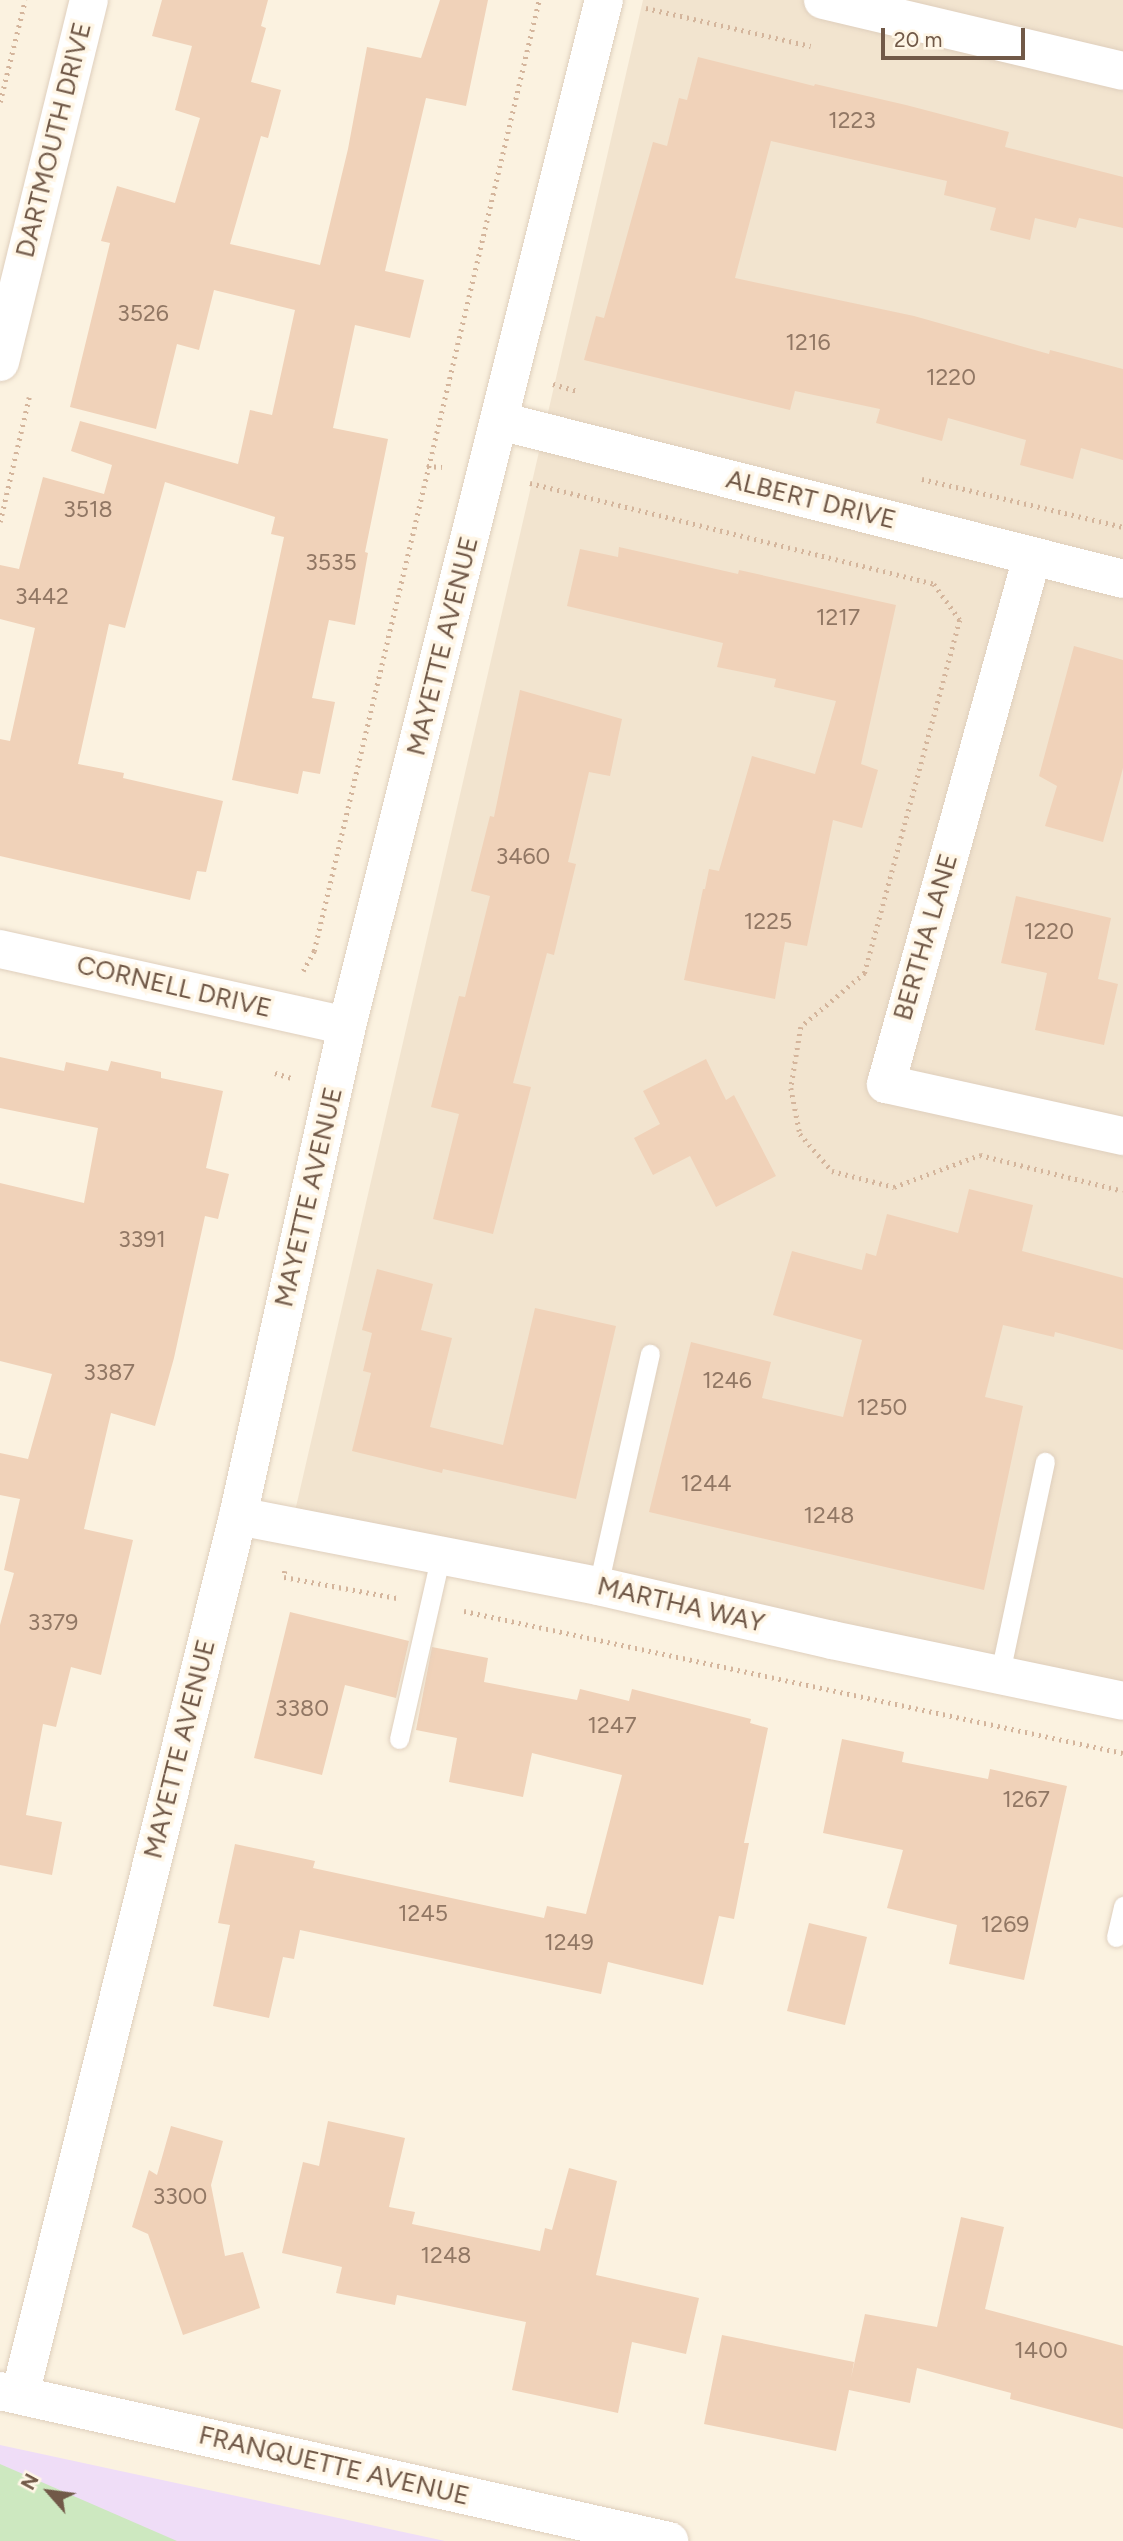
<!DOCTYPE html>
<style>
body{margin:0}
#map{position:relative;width:1123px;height:2541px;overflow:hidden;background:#fbf2e0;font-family:Figtree,sans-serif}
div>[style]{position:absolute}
.residential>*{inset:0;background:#f2e4cf}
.education>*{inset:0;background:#efddf7}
.green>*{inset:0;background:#cde8c0}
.building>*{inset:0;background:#f0d2b9}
.path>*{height:4.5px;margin-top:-2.25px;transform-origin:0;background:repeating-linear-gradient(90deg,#d4b59c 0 2px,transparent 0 7px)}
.roads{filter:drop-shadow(0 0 2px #dfcfbd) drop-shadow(0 0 2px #dfcfbd)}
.lane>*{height:19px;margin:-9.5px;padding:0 9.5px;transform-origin:9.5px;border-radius:9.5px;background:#fff}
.street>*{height:38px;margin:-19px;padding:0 19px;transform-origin:19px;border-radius:19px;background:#fff}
span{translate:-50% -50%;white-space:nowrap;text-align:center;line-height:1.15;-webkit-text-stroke:7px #fff6e6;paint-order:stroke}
.number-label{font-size:23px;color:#917764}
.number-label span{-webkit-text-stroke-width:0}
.street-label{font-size:26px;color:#715948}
.north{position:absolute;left:14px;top:2457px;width:70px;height:70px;-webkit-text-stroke:5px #fff6e6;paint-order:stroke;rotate:298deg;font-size:19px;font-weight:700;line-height:28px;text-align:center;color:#715948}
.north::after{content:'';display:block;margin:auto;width:24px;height:32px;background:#715948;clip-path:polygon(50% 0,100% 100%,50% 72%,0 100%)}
.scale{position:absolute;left:881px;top:28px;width:144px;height:32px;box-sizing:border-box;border:4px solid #715948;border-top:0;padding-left:9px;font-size:21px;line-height:24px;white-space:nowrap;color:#715948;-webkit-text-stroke:5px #fff6e6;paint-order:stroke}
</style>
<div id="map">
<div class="residential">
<i style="clip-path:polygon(643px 0,1123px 0,1123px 1718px,290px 1533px)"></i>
</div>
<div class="education">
<i style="clip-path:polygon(0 2445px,445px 2541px,0 2541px)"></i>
</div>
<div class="green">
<i style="clip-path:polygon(0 2464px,177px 2541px,0 2541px)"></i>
</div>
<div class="building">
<i style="clip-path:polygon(162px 0,268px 0,261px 26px,266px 28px,251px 82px,281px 90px,268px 138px,261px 136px,230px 244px,320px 265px,348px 149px,367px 47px,421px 58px,440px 0,488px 0,466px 106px,426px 98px,385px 271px,424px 280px,410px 338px,355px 325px,333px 428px,388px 439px,365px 552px,368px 553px,355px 625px,329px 620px,312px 698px,335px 702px,320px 774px,303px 771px,298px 794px,232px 780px,284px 537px,271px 534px,275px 517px,165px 482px,125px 628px,109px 624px,78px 764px,124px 773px,123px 778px,223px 801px,206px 872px,197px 871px,190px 900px,0 856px,0 739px,10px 741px,35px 628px,0 619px,0 565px,19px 569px,43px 477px,104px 494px,112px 465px,71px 451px,80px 421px,238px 464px,250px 410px,272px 415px,295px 310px,214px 290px,199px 350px,177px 344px,156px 429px,70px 407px,110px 243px,101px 241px,117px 186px,175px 203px,200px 118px,175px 110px,192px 46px,152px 36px)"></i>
<i style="clip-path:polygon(698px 57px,814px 86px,815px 84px,906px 105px,1009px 132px,1005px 147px,1123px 177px,1123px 228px,1079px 218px,1076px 228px,1035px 218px,1030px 240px,990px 230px,996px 208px,944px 195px,947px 181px,771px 141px,735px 278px,914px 316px,1049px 354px,1050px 350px,1123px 369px,1123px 460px,1081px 448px,1073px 479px,1020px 465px,1026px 440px,948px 418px,942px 441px,876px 423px,880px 409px,795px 391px,790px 410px,584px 360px,596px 316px,604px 318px,653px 142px,667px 146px,679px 98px,687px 100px)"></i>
<i style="clip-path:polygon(619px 547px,738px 574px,739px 570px,896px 605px,861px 764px,878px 770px,862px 828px,833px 820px,807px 946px,785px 942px,775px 999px,684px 980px,703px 889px,705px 889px,709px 869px,719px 871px,752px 756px,815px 774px,836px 701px,774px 687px,776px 679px,717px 667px,723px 643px,567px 606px,580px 549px,618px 557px)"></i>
<i style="clip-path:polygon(1074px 646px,1123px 660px,1123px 768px,1103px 842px,1045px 826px,1057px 786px,1039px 776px)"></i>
<i style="clip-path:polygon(520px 690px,622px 719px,610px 776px,589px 772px,568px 862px,576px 864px,554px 955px,547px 953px,513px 1083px,531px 1087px,493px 1234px,433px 1219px,459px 1114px,431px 1107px,459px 996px,465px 997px,490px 896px,471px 891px,490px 816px,494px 817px)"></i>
<i style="clip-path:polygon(1016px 896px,1111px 918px,1098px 979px,1118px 984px,1104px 1045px,1035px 1030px,1047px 973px,1001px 963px)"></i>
<i style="clip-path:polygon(0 1057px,64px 1071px,66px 1062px,108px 1071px,111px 1061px,161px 1072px,161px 1078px,223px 1091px,206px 1168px,229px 1174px,218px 1219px,205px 1216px,174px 1358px,155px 1426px,111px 1413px,84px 1529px,133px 1540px,101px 1675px,71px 1667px,56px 1727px,43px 1724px,26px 1815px,62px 1822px,52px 1875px,0 1865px,0 1625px,14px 1573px,4px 1570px,20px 1499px,0 1495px,0 1453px,28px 1459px,52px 1374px,0 1361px,0 1183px,84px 1203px,98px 1128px,0 1108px)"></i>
<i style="clip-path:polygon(706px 1059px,726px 1100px,734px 1095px,776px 1176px,716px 1207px,690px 1156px,653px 1175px,634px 1138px,660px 1124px,643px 1091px)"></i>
<i style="clip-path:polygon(969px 1189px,1033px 1205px,1022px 1251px,1123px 1278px,1123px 1350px,1055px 1332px,1054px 1337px,1003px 1325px,985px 1397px,1023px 1406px,984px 1590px,649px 1512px,691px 1342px,771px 1362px,762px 1398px,843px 1417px,862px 1340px,773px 1315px,792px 1251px,862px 1270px,866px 1253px,876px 1256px,887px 1214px,958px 1233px)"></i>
<i style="clip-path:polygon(377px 1269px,433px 1284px,421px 1330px,452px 1338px,430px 1427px,503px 1445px,535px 1308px,616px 1326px,576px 1499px,443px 1469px,442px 1473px,352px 1451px,371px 1373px,363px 1371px,372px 1333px,362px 1330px)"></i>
<i style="clip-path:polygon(290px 1612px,409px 1641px,396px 1698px,345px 1685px,322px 1775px,254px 1758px)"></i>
<i style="clip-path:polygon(432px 1647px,488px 1658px,484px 1682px,577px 1700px,580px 1689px,629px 1701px,632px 1689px,751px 1719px,750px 1723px,768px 1728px,744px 1843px,749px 1843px,734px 1919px,719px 1916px,703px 1985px,608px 1962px,601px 1994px,300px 1930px,294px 1959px,283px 1957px,269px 2018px,213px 2006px,230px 1925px,218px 1923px,235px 1844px,315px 1861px,313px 1868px,544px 1918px,547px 1906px,586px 1914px,622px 1775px,532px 1753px,523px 1797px,449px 1782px,457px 1738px,416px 1730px)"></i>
<i style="clip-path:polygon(842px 1739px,904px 1752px,902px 1762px,988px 1779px,990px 1769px,1067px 1786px,1024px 1980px,949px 1964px,957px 1925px,887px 1908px,903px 1850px,823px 1833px)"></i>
<i style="clip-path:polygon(809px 1923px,867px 1937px,845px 2025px,787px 2011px)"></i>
<i style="clip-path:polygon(328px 2121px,405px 2138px,389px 2207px,415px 2212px,412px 2224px,540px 2251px,545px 2228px,552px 2230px,569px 2168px,617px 2181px,596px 2275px,699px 2298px,686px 2354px,632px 2342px,618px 2413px,512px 2390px,526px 2322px,397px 2295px,395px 2305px,336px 2293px,342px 2267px,282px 2253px,303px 2162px,319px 2166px)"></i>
<i style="clip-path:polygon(171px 2126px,223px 2141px,211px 2185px,225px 2256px,243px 2252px,260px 2308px,183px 2335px,148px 2234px,132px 2227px,149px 2170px,157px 2175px)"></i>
<i style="clip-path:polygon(961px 2217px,1004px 2227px,985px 2309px,1123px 2346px,1123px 2429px,1010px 2399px,1011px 2393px,917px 2368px,910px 2403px,849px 2390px,836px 2451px,704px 2424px,722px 2335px,854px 2362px,851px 2378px,865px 2314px,937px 2327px)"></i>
</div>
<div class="path">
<i style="left:646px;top:8px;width:169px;rotate:13deg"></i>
<i style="left:0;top:102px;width:105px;rotate:-76.2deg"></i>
<i style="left:553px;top:384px;width:26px;rotate:16deg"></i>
<i style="left:427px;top:466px;width:15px;rotate:4deg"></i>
<i style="left:922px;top:479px;width:207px;rotate:13.4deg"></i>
<i style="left:530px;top:483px;width:416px;rotate:14deg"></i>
<i style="left:934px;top:584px;width:44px;rotate:54.2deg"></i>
<i style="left:960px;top:620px;width:366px;rotate:105.1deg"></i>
<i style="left:865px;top:973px;width:84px;rotate:139.8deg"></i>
<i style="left:801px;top:1027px;width:62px;rotate:99.3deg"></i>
<i style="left:791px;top:1088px;width:47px;rotate:78.9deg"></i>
<i style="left:800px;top:1134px;width:49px;rotate:49.1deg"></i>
<i style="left:832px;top:1171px;width:64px;rotate:14.5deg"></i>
<i style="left:894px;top:1187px;width:92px;rotate:-20.4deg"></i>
<i style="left:980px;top:1155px;width:147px;rotate:14.1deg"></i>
<i style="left:0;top:522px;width:128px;rotate:-76.9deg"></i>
<i style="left:303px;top:971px;width:23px;rotate:-61deg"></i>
<i style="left:314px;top:951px;width:977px;rotate:-76.69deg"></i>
<i style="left:275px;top:1073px;width:17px;rotate:17deg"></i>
<i style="left:285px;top:1571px;width:6px;rotate:99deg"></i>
<i style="left:284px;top:1577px;width:115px;rotate:10.5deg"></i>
<i style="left:464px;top:1611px;width:674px;rotate:12.16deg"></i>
</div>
<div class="roads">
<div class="lane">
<i style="left:598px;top:1586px;width:238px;rotate:-77.4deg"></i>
<i style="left:1000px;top:1673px;width:216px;rotate:-78deg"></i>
<i style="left:399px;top:1739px;width:186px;rotate:-77.2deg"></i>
<i style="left:1116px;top:1937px;width:32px;rotate:-77deg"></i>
</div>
<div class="street">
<i style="left:823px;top:0;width:308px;rotate:13.3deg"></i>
<i style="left:0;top:362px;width:373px;rotate:-76.2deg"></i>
<i style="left:500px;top:421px;width:643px;rotate:14.23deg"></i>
<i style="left:1032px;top:557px;width:547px;rotate:105.48deg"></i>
<i style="left:886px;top:1084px;width:243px;rotate:12.4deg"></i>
<i style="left:0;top:949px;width:355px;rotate:12.5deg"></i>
<i style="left:238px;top:1516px;width:367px;rotate:11deg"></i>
<i style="left:598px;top:1586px;width:240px;rotate:13deg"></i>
<i style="left:832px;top:1640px;width:297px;rotate:11.8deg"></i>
<i style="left:0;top:2391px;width:686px;rotate:12.64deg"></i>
<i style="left:20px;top:2395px;width:906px;rotate:-76.07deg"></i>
<i style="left:238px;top:1516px;width:502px;rotate:-77.46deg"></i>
<i style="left:347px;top:1026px;width:1058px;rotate:-75.94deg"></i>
</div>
</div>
<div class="number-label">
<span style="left:852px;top:120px">1223</span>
<span style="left:143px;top:313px">3526</span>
<span style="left:808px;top:342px">1216</span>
<span style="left:951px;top:377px">1220</span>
<span style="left:88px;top:509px">3518</span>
<span style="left:331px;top:562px">3535</span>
<span style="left:42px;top:596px">3442</span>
<span style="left:838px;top:617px">1217</span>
<span style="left:523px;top:856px">3460</span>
<span style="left:768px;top:921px">1225</span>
<span style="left:1049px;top:931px">1220</span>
<span style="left:142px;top:1239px">3391</span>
<span style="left:109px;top:1372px">3387</span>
<span style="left:727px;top:1380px">1246</span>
<span style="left:882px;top:1407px">1250</span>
<span style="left:706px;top:1483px">1244</span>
<span style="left:829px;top:1515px">1248</span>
<span style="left:53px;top:1622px">3379</span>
<span style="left:302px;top:1708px">3380</span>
<span style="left:612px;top:1725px">1247</span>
<span style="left:1026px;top:1799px">1267</span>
<span style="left:423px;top:1913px">1245</span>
<span style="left:1005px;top:1924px">1269</span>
<span style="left:569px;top:1942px">1249</span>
<span style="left:180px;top:2196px">3300</span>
<span style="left:446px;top:2255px">1248</span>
<span style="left:1041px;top:2350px">1400</span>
</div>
<div class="street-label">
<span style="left:54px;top:140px;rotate:-76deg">DARTMOUTH DRIVE</span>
<span style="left:811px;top:500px;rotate:14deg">ALBERT DRIVE</span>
<span style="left:443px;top:646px;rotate:-76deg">MAYETTE AVENUE</span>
<span style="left:926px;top:937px;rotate:-74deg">BERTHA LANE</span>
<span style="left:174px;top:987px;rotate:13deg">CORNELL DRIVE</span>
<span style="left:309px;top:1197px;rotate:-77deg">MAYETTE AVENUE</span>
<span style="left:681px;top:1605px;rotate:13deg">MARTHA WAY</span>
<span style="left:180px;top:1749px;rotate:-76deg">MAYETTE AVENUE</span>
<span style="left:334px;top:2466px;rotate:13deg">FRANQUETTE AVENUE</span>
</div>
<div class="north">N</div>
<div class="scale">20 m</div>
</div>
